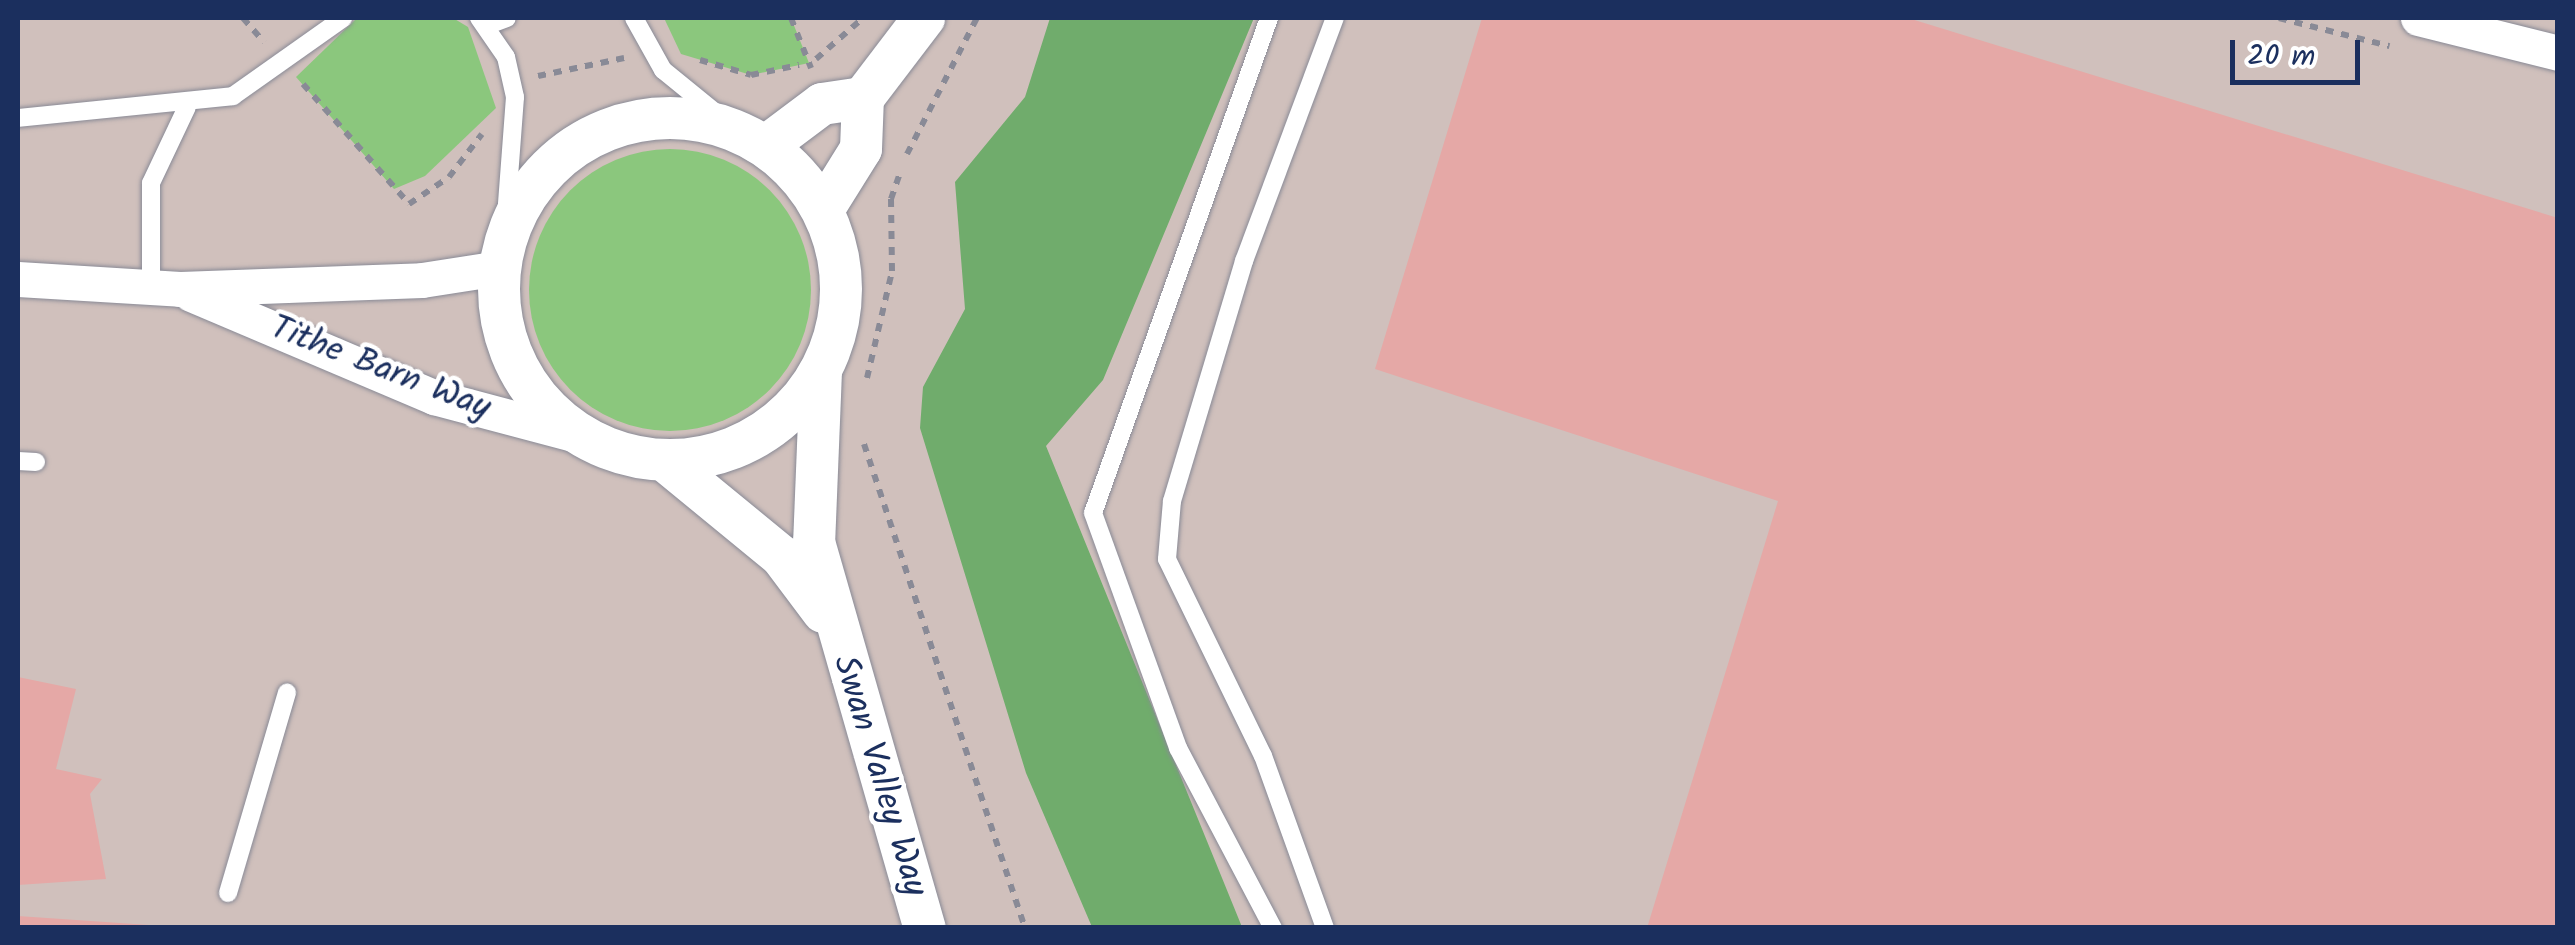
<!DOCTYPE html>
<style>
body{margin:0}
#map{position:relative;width:2575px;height:945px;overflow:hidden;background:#f7e4ce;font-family:Kalam,sans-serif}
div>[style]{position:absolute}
.industrial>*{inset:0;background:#d0c0bc}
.green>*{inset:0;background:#8bc77d}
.round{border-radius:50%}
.forest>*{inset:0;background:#70ac6c}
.building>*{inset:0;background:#e5a8a6}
.path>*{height:6px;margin-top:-3px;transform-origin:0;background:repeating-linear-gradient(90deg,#898a96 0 8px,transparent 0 16px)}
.roads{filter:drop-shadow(0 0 2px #898a96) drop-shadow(0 0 2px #898a96)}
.service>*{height:18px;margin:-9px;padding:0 9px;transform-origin:9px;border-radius:9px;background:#fff}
.minor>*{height:35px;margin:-17.5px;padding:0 17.5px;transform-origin:17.5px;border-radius:17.5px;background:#fff}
.tertiary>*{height:42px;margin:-21px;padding:0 21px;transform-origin:21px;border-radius:21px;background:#fff}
.tertiary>.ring{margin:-21px;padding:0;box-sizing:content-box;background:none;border:42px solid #fff;border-radius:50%}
span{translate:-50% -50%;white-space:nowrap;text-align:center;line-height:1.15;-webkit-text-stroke:9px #fff;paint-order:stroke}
.street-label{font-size:35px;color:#1b2f5e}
.frame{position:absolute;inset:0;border:20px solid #1b2f5e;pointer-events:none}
.scale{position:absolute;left:2230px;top:40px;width:130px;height:45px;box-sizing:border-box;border:5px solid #1b2f5e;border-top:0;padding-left:12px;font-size:30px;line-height:35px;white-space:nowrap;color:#1b2f5e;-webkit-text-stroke:8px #fff;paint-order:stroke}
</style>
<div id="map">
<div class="industrial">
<i style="clip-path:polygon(18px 18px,2557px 18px,2557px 927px,18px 927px)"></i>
</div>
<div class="green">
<i style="clip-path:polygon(357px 18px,453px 18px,468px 27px,496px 108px,425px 176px,394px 189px,296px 77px)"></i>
<i style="clip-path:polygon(664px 18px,791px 18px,809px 63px,751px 75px,681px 54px)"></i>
<i class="round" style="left:529px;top:149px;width:282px;height:282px"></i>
</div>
<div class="forest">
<i style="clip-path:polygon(1050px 18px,1254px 18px,1103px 380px,1046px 446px,1242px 927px,1092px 927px,1026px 773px,920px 428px,923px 387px,965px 309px,955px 182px,1025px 97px)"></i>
</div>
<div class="building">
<i style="clip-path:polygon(1482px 18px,1908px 18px,2558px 218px,2558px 928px,1647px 928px,1778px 501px,1375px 369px)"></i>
<i style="clip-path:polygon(18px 677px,76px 689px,56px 769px,102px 779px,90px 794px,106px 879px,18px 885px)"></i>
<i style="clip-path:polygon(18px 916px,149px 925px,149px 928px,18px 928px)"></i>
</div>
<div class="path">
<i style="left:243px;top:18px;width:32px;rotate:49deg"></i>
<i style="left:791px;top:18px;width:54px;rotate:68.2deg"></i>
<i style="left:2279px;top:18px;width:114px;rotate:14.3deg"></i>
<i style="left:816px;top:59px;width:62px;rotate:-41.1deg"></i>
<i style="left:700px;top:60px;width:53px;rotate:16.4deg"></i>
<i style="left:751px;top:75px;width:49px;rotate:-11.8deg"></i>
<i style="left:538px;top:76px;width:88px;rotate:-11.8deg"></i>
<i style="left:303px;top:84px;width:160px;rotate:48.5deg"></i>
<i style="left:409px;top:204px;width:48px;rotate:-34deg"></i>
<i style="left:449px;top:177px;width:54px;rotate:-52.5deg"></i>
<i style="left:907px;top:154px;width:153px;rotate:-62.8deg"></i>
<i style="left:867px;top:378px;width:110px;rotate:-76.8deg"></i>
<i style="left:892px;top:271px;width:72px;rotate:-90.8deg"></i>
<i style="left:891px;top:199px;width:31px;rotate:-71deg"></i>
<i style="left:864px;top:444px;width:510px;rotate:71.6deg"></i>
</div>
<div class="roads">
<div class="service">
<i style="left:479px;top:18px;width:47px;rotate:55.3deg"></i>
<i style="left:506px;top:57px;width:41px;rotate:77.3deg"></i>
<i style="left:515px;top:97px;width:145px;rotate:94.3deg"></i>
<i style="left:634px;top:18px;width:60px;rotate:60.9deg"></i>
<i style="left:663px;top:70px;width:97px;rotate:39.1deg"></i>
<i style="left:1269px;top:18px;width:525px;rotate:109.57deg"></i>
<i style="left:1093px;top:513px;width:250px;rotate:70.1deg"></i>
<i style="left:1178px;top:748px;width:204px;rotate:62.2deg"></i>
<i style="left:488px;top:25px;width:20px;rotate:-20deg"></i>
<i style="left:18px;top:118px;width:216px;rotate:-5.8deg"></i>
<i style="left:233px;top:96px;width:135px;rotate:-35.3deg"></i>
<i style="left:151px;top:288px;width:105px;rotate:-90deg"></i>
<i style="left:151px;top:183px;width:84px;rotate:-64.7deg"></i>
<i style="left:18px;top:461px;width:18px;rotate:3deg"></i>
<i style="left:228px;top:893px;width:209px;rotate:-73.6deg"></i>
<i style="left:1325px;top:928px;width:183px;rotate:-109.8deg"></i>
<i style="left:1263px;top:756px;width:219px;rotate:-116deg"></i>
<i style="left:1167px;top:559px;width:58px;rotate:-85.1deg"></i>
<i style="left:1172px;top:501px;width:251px;rotate:-73.3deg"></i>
<i style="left:1244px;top:261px;width:259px;rotate:-69.5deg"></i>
</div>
<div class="minor">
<i style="left:2418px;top:18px;width:144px;rotate:14deg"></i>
<i style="left:18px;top:279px;width:162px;rotate:3.5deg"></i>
<i style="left:180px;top:289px;width:242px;rotate:-2.1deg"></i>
<i style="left:422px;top:280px;width:78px;rotate:-8.9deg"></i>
<i style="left:191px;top:294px;width:264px;rotate:23deg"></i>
<i style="left:434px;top:397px;width:155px;rotate:14.9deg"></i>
</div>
<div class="tertiary">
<i class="ring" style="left:499px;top:118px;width:300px;height:300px"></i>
<i style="left:766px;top:146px;width:70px;rotate:-36.9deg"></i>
<i style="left:822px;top:104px;width:41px;rotate:-8.3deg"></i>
<i style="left:823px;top:210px;width:72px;rotate:-58.1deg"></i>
<i style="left:861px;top:149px;width:51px;rotate:-87.8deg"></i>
<i style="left:863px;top:98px;width:101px;rotate:-52.7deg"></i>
<i style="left:821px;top:371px;width:171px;rotate:92.3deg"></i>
<i style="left:814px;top:542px;width:402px;rotate:74deg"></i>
<i style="left:664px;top:460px;width:151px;rotate:39.4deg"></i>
<i style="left:781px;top:556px;width:70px;rotate:53.1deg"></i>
</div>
</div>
<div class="street-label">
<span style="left:380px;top:369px;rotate:21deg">Tithe Barn Way</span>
<span style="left:879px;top:776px;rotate:73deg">Swan Valley Way</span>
</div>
<div class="frame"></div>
<div class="scale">20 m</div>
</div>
